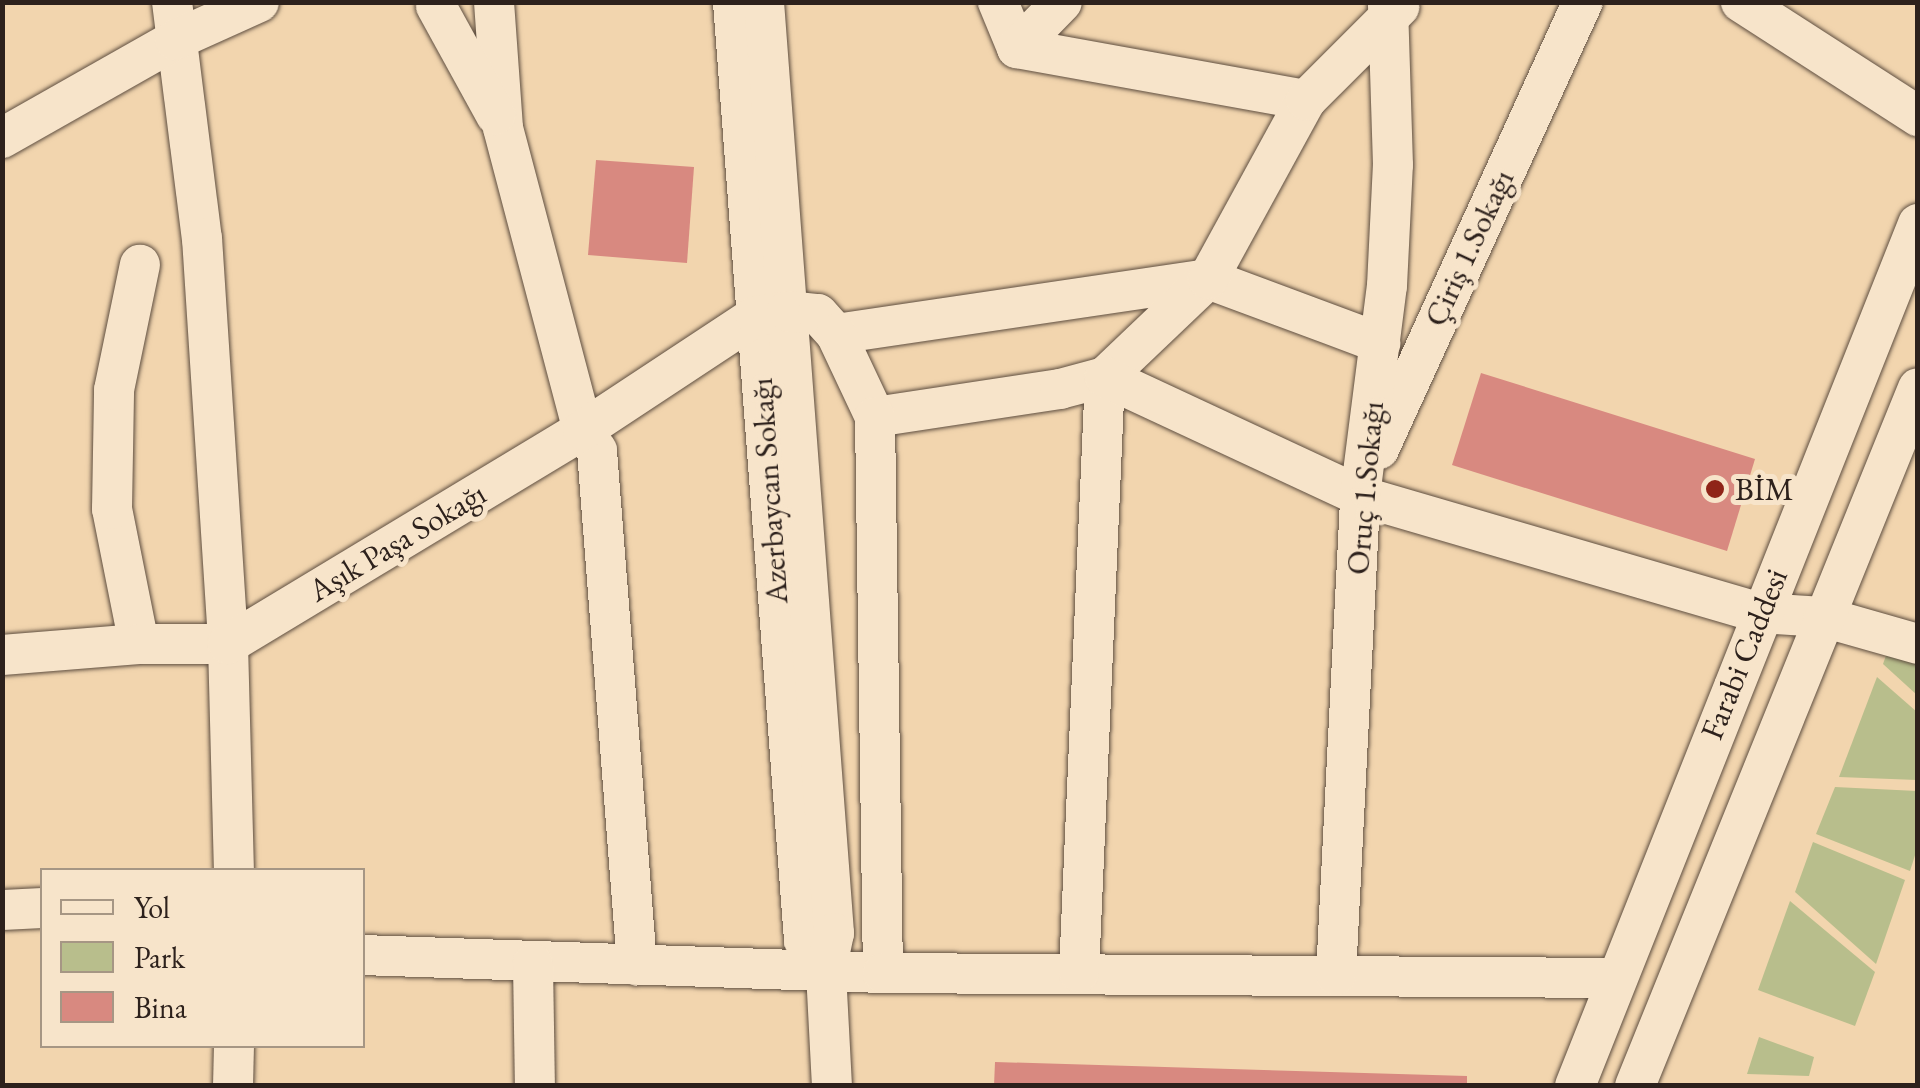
<!DOCTYPE html>
<meta charset="utf-8">
<style>
body{margin:0}
#map{position:relative;width:1920px;height:1088px;overflow:hidden;background:#f2d5ae;font-family:"EB Garamond",serif}
div>[style]{position:absolute}
.green>*{inset:0;background:#b8be8c}
.building>*{inset:0;background:#d88980}
.roads{filter:drop-shadow(0 0 2px #5e4e40) drop-shadow(0 0 2px #5e4e40)}
.minor>*{height:40px;margin:-20px;padding:0 20px;transform-origin:20px;border-radius:20px;background:#f7e4ca}
.dots>*{width:28px;height:28px;translate:-50% -50%;box-sizing:border-box;border:5px solid #f7e4ca;border-radius:50%}
span{translate:-50% -50%;white-space:nowrap;text-align:center;line-height:1.15;-webkit-text-stroke:10px #f7e4ca;paint-order:stroke}
.street-label{font-size:32px;color:#2d211c}
.poi-label{font-size:32px;color:#2d211c}
.left{translate:0 -50%;text-align:left}
.frame{position:absolute;inset:0;border:5px solid #2d211c;pointer-events:none}
.legend{position:absolute;left:40px;top:868px;width:325px;height:180px;box-sizing:border-box;background:#f7e4ca;border:2px solid #a69684;margin:0;padding:12px 18px;list-style:none;font-size:30px;color:#2d211c}
.legend li{display:flex;align-items:center;gap:20px;height:50px}
.legend b{width:50px;border:2px solid #a69684}
</style>
<div id="map">
<div class="green">
<i style="clip-path:polygon(1888px 650px,1917px 657px,1917px 695px,1883px 664px)"></i>
<i style="clip-path:polygon(1877px 677px,1917px 712px,1917px 780px,1839px 777px)"></i>
<i style="clip-path:polygon(1835px 787px,1917px 791px,1917px 849px,1910px 871px,1816px 834px)"></i>
<i style="clip-path:polygon(1813px 842px,1905px 880px,1876px 964px,1795px 892px)"></i>
<i style="clip-path:polygon(1790px 901px,1875px 972px,1855px 1026px,1758px 990px)"></i>
<i style="clip-path:polygon(1759px 1037px,1814px 1057px,1809px 1076px,1747px 1074px)"></i>
</div>
<div class="building">
<i style="clip-path:polygon(596px 160px,694px 167px,687px 263px,588px 255px)"></i>
<i style="clip-path:polygon(1481px 373px,1755px 459px,1727px 551px,1452px 465px)"></i>
<i style="clip-path:polygon(995px 1062px,1467px 1076px,1467px 1086px,994px 1086px)"></i>
</div>
<div class="roads">
<div class="minor">
<i style="left:172px;top:2px;width:238px;rotate:82.8deg"></i>
<i style="left:202px;top:238px;width:407px;rotate:86.3deg"></i>
<i style="left:228px;top:644px;width:226px;rotate:88.5deg"></i>
<i style="left:494px;top:2px;width:126px;rotate:85.9deg"></i>
<i style="left:503px;top:128px;width:312px;rotate:75.2deg"></i>
<i style="left:583px;top:430px;width:25px;rotate:56deg"></i>
<i style="left:597px;top:451px;width:516px;rotate:85.55deg"></i>
<i style="left:733px;top:2px;width:941px;rotate:85.67deg"></i>
<i style="left:804px;top:940px;width:39px;rotate:55deg"></i>
<i style="left:764px;top:2px;width:934px;rotate:85.7deg"></i>
<i style="left:834px;top:933px;width:40px;rotate:102deg"></i>
<i style="left:826px;top:972px;width:114px;rotate:87deg"></i>
<i style="left:998px;top:2px;width:50px;rotate:67.6deg"></i>
<i style="left:1741px;top:2px;width:211px;rotate:32.8deg"></i>
<i style="left:436px;top:6px;width:124px;rotate:61.2deg"></i>
<i style="left:1017px;top:48px;width:294px;rotate:10.2deg"></i>
<i style="left:1017px;top:48px;width:64px;rotate:-45.6deg"></i>
<i style="left:2px;top:138px;width:199px;rotate:-29.5deg"></i>
<i style="left:175px;top:40px;width:92px;rotate:-24.3deg"></i>
<i style="left:836px;top:334px;width:376px;rotate:-8.4deg"></i>
<i style="left:1208px;top:279px;width:184px;rotate:20.4deg"></i>
<i style="left:875px;top:417px;width:187px;rotate:-8.6deg"></i>
<i style="left:1060px;top:389px;width:47px;rotate:-14.9deg"></i>
<i style="left:1105px;top:377px;width:142px;rotate:-43.6deg"></i>
<i style="left:1208px;top:279px;width:204px;rotate:-61.3deg"></i>
<i style="left:1306px;top:100px;width:132px;rotate:-45deg"></i>
<i style="left:1379px;top:449px;width:491px;rotate:-65.5deg"></i>
<i style="left:139px;top:644px;width:138px;rotate:-101.3deg"></i>
<i style="left:112px;top:509px;width:119px;rotate:-89deg"></i>
<i style="left:114px;top:390px;width:128px;rotate:-78.3deg"></i>
<i style="left:2px;top:655px;width:137px;rotate:-4.6deg"></i>
<i style="left:139px;top:644px;width:89px"></i>
<i style="left:228px;top:644px;width:415px;rotate:-31.1deg"></i>
<i style="left:583px;top:430px;width:207px;rotate:-33.4deg"></i>
<i style="left:756px;top:316px;width:31px;rotate:-9deg"></i>
<i style="left:787px;top:311px;width:31px;rotate:6deg"></i>
<i style="left:818px;top:314px;width:27px;rotate:48deg"></i>
<i style="left:836px;top:334px;width:92px;rotate:64.8deg"></i>
<i style="left:875px;top:417px;width:556px;rotate:89.18deg"></i>
<i style="left:2px;top:910px;width:40px;rotate:-2.9deg"></i>
<i style="left:362px;top:955px;width:521px;rotate:1.98deg"></i>
<i style="left:883px;top:973px;width:734px;rotate:0.39deg"></i>
<i style="left:533px;top:964px;width:122px;rotate:89.1deg"></i>
<i style="left:1079px;top:972px;width:596px;rotate:-87.5deg"></i>
<i style="left:1105px;top:377px;width:281px;rotate:25deg"></i>
<i style="left:1360px;top:496px;width:417px;rotate:16.3deg"></i>
<i style="left:1760px;top:613px;width:63px;rotate:3.6deg"></i>
<i style="left:1823px;top:617px;width:99px;rotate:15.9deg"></i>
<i style="left:1336px;top:975px;width:480px;rotate:-87.1deg"></i>
<i style="left:1360px;top:496px;width:212px;rotate:-82.7deg"></i>
<i style="left:1387px;top:286px;width:121px;rotate:-87.2deg"></i>
<i style="left:1393px;top:165px;width:163px;rotate:-91.8deg"></i>
<i style="left:233px;top:1086px;width:40px;rotate:-88.6deg"></i>
<i style="left:1575px;top:1086px;width:928px;rotate:-68.3deg"></i>
<i style="left:1635px;top:1086px;width:753px;rotate:-67.93deg"></i>
</div>
</div>
<div class="dots">
<i style="left:1715px;top:489px;background:#8f2418"></i>
</div>
<div class="street-label">
<span style="left:1469px;top:248px;rotate:-65deg">Çiriş 1.Sokağı</span>
<span style="left:1365px;top:488px;rotate:-85deg">Oruç 1.Sokağı</span>
<span style="left:769px;top:491px;rotate:-94deg">Azerbaycan Sokağı</span>
<span style="left:397px;top:542px;rotate:-31deg">Aşık Paşa Sokağı</span>
<span style="left:1744px;top:654px;rotate:-68deg">Farabi Caddesi</span>
</div>
<div class="poi-label">
<span class="left" style="left:1735px;top:489px">BİM</span>
</div>
<div class="frame"></div>
<ul class="legend">
<li><b style="height:12px;background:#f7e4ca"></b>Yol</li>
<li><b style="height:28px;background:#b8be8c"></b>Park</li>
<li><b style="height:28px;background:#d88980"></b>Bina</li>
</ul>
</div>
